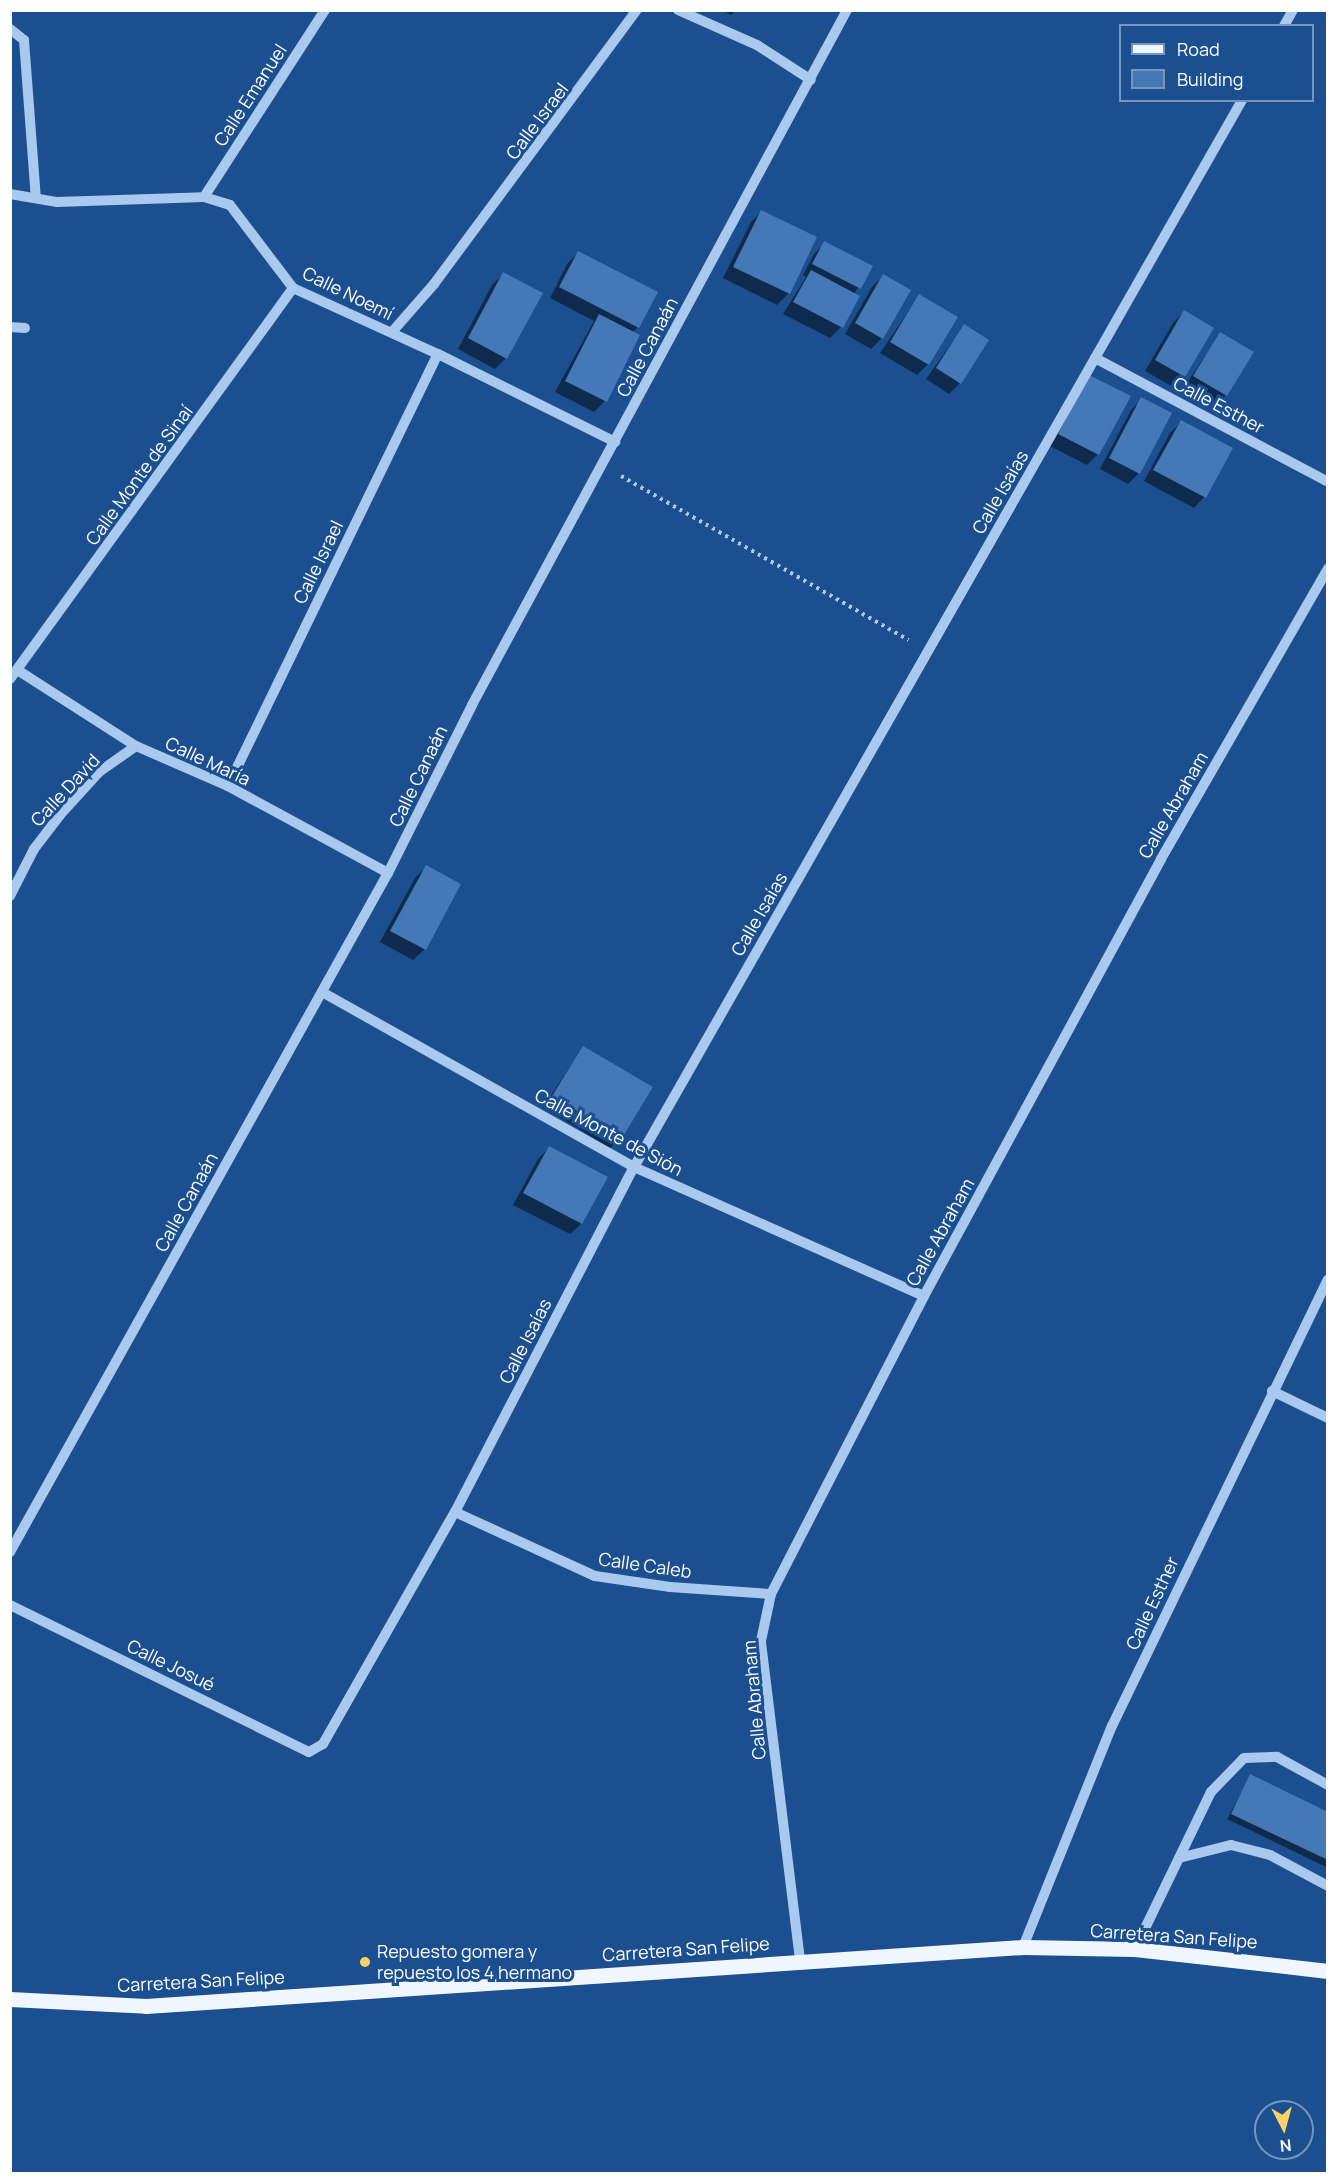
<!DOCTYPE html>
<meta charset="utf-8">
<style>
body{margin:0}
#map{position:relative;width:1338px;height:2184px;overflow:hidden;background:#1b4f8f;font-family:Manrope,sans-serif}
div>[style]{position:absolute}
.shadow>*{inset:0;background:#0007}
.building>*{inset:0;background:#4478b7}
.path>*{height:4px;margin-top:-2px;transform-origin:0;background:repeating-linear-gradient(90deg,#a9c9ee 0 3px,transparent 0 7.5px)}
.minor>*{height:10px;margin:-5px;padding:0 5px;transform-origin:5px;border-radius:5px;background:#a9c9ee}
.major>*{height:15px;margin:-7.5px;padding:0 7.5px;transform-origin:7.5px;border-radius:7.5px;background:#f0f6ff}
.dots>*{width:16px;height:16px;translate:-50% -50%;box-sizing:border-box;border:3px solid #1b4f8f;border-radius:50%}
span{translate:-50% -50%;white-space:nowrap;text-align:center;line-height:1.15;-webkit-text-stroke:6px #1b4f8f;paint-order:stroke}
.street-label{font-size:18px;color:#fff}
.poi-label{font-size:18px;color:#fff}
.left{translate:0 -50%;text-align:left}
.frame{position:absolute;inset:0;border:12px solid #fff;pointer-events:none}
.legend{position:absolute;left:1119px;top:24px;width:195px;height:78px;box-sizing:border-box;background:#1b4f8f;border:2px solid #7695bc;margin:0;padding:8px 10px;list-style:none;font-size:18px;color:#fff}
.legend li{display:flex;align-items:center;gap:12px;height:30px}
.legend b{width:30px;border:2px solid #7695bc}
.north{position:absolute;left:1254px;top:2100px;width:60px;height:60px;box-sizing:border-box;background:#1b4f8f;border:2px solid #7695bc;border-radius:50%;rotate:174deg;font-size:16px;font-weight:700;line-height:24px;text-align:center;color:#fff}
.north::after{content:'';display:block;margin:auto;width:21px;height:27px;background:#ffd166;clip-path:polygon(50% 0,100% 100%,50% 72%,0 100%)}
</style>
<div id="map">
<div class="shadow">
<i style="clip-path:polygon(721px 10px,736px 10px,731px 15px)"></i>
<i style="clip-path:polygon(762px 211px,815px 238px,788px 294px,777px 305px,723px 278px,751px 222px)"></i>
<i style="clip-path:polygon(825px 243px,871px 267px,854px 294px,841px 327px,830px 338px,783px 314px,806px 277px,803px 275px,814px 254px)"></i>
<i style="clip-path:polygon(578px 253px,638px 327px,632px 333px,605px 401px,594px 412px,555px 392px,594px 321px,550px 298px,567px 264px)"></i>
<i style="clip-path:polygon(503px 274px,506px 358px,495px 369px,458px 349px,492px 285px)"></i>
<i style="clip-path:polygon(883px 276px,882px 338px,871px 349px,845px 334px,872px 287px)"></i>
<i style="clip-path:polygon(919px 296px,928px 364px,917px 375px,880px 353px)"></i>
<i style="clip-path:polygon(1184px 312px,1184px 376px,1173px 387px,1145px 371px,1173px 323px)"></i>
<i style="clip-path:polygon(964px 326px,960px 383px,949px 394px,926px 379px)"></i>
<i style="clip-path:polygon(1220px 334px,1226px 395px,1215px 406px,1184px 387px)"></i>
<i style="clip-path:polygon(1079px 388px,1098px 454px,1087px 465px,1048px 445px)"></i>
<i style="clip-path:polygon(1142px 399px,1170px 414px,1139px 473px,1128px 484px,1100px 469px,1131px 410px)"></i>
<i style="clip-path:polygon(1181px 422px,1204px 497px,1194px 508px,1144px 481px,1170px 433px)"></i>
<i style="clip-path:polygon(426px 867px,459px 885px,424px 950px,413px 960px,380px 942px,415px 878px)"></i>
<i style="clip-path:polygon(583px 1048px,621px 1137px,610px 1148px,543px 1107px)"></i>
<i style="clip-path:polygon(549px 1148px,606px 1178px,581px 1224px,570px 1234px,513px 1205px,538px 1159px)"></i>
<i style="clip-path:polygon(1251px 1776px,1328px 1813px,1328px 1868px,1227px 1819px)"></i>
</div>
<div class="building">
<i style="clip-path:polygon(761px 210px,817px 237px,790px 294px,733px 267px)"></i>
<i style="clip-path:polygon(824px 241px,873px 266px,861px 289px,812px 264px)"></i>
<i style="clip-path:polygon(578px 251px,658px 292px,639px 328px,559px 287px)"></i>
<i style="clip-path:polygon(811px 270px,860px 296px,843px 328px,793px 302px)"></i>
<i style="clip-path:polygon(503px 272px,543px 293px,507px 359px,468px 338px)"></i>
<i style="clip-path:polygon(883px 274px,911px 290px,883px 339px,855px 323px)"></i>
<i style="clip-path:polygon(919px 294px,958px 317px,929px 365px,890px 342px)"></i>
<i style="clip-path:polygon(1184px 310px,1214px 328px,1185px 377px,1155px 360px)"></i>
<i style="clip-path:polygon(599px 314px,640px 335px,607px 402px,565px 381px)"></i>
<i style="clip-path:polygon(964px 324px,989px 340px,961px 384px,936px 368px)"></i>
<i style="clip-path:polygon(1220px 332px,1254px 352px,1227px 396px,1193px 376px)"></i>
<i style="clip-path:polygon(1089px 375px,1131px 396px,1099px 455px,1058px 434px)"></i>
<i style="clip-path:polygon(1141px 397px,1172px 413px,1140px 474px,1109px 458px)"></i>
<i style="clip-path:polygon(1181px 420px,1233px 448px,1206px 498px,1153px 470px)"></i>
<i style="clip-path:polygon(426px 865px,461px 884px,426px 950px,390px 931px)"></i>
<i style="clip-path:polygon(583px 1046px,653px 1087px,622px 1138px,552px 1096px)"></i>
<i style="clip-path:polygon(549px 1146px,608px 1177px,582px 1224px,523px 1193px)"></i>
<i style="clip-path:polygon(1250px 1774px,1328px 1812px,1328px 1860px,1231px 1814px)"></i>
</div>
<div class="path">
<i style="left:621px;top:476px;width:331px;rotate:29.7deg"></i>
</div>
<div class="minor">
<i style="left:678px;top:10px;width:86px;rotate:23.9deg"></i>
<i style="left:757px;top:45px;width:64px;rotate:32.9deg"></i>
<i style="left:1284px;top:26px;width:18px;rotate:-61deg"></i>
<i style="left:10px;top:29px;width:18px;rotate:38deg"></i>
<i style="left:24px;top:40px;width:158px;rotate:85.7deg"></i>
<i style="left:10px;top:194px;width:48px;rotate:9.7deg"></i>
<i style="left:57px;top:202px;width:147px;rotate:-1.9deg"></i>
<i style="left:204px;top:197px;width:27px;rotate:17deg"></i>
<i style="left:230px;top:205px;width:104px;rotate:52.8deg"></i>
<i style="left:293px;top:288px;width:159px;rotate:24.5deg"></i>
<i style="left:438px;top:354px;width:198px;rotate:26.4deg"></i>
<i style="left:204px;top:197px;width:223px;rotate:-57.1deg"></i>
<i style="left:10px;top:327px;width:15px;rotate:4deg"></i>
<i style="left:392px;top:332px;width:64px;rotate:-48.8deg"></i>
<i style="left:434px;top:284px;width:341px;rotate:-53.5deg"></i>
<i style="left:1095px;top:358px;width:264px;rotate:28deg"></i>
<i style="left:19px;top:671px;width:139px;rotate:32.7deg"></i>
<i style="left:136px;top:746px;width:100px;rotate:23.5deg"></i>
<i style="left:228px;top:786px;width:182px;rotate:28.5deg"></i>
<i style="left:10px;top:679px;width:483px;rotate:-54.1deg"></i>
<i style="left:228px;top:786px;width:480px;rotate:-64.1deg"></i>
<i style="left:10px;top:896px;width:53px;rotate:-62.9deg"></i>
<i style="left:34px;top:849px;width:43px;rotate:-52.6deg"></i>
<i style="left:60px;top:815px;width:58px;rotate:-47.8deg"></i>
<i style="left:99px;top:772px;width:45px;rotate:-35.1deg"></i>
<i style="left:322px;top:992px;width:358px;rotate:29.3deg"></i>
<i style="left:634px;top:1167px;width:317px;rotate:24deg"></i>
<i style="left:1272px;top:1391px;width:62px;rotate:25.7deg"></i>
<i style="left:455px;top:1512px;width:154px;rotate:24.6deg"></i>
<i style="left:595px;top:1576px;width:76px;rotate:8.3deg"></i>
<i style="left:670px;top:1587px;width:101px;rotate:4deg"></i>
<i style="left:10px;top:1552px;width:777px;rotate:-60.9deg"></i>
<i style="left:388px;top:873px;width:188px;rotate:-63.4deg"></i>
<i style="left:472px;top:705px;width:790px;rotate:-61.65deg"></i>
<i style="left:10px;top:1605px;width:333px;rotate:26.2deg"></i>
<i style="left:309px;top:1752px;width:16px;rotate:-30deg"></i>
<i style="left:323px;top:1744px;width:267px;rotate:-60.4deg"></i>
<i style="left:455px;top:1512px;width:389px;rotate:-62.6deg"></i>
<i style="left:634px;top:1167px;width:1228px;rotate:-60.32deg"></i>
<i style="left:1179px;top:1858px;width:54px;rotate:-14deg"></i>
<i style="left:1231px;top:1845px;width:40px;rotate:14.4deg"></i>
<i style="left:1270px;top:1855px;width:66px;rotate:28.1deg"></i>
<i style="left:1023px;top:1947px;width:238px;rotate:-68.1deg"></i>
<i style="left:1112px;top:1726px;width:496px;rotate:-64.2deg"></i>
<i style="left:1135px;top:1949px;width:174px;rotate:-64.2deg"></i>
<i style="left:1211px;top:1792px;width:47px;rotate:-45.9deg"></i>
<i style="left:1244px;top:1758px;width:33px;rotate:-2deg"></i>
<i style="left:1277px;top:1757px;width:58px;rotate:28.8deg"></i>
<i style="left:800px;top:1960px;width:321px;rotate:-97deg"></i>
<i style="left:761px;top:1641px;width:48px;rotate:-78deg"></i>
<i style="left:771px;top:1594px;width:335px;rotate:-62.8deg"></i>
<i style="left:924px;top:1296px;width:497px;rotate:-61.5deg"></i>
<i style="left:1161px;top:859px;width:335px;rotate:-60.1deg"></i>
</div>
<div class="major">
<i style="left:10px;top:1999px;width:136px;rotate:2.9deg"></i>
<i style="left:146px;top:2006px;width:879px;rotate:-3.85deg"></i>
<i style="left:1023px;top:1947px;width:112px;rotate:1deg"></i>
<i style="left:1135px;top:1949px;width:194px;rotate:6.5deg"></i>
</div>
<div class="dots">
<i style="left:365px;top:1962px;background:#ffd166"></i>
</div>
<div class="street-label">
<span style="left:250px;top:95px;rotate:-57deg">Calle Emanuel</span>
<span style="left:537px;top:121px;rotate:-53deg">Calle Israel</span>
<span style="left:348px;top:293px;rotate:26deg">Calle Noemí</span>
<span style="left:647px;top:347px;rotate:-62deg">Calle Canaán</span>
<span style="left:1219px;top:405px;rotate:28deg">Calle Esther</span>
<span style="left:139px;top:475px;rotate:-54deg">Calle Monte de Sinaí</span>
<span style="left:1000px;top:492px;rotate:-60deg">Calle Isaías</span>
<span style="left:318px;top:562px;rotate:-64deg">Calle Israel</span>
<span style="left:208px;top:761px;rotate:25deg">Calle María</span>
<span style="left:418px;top:776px;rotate:-64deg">Calle Canaán</span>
<span style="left:65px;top:790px;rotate:-47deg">Calle David</span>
<span style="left:1173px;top:805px;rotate:-60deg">Calle Abraham</span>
<span style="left:759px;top:914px;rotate:-60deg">Calle Isaías</span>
<span style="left:609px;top:1132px;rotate:28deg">Calle Monte de Sión</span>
<span style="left:186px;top:1202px;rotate:-61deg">Calle Canaán</span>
<span style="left:940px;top:1232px;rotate:-61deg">Calle Abraham</span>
<span style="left:525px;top:1341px;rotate:-63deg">Calle Isaías</span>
<span style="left:645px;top:1565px;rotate:8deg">Calle Caleb</span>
<span style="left:1152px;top:1603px;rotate:-65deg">Calle Esther</span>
<span style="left:171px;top:1665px;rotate:26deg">Calle Josué</span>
<span style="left:754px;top:1700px;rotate:-95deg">Calle Abraham</span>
<span style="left:1174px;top:1936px;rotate:4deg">Carretera San Felipe</span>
<span style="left:686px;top:1949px;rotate:-4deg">Carretera San Felipe</span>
<span style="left:201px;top:1981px;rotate:-3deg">Carretera San Felipe</span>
</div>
<div class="poi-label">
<span class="left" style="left:377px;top:1962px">Repuesto gomera y<br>repuesto los 4 hermano</span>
</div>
<div class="frame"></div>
<ul class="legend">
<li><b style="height:8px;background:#f0f6ff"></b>Road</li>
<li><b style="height:16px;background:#4478b7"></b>Building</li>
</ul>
<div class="north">N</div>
</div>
